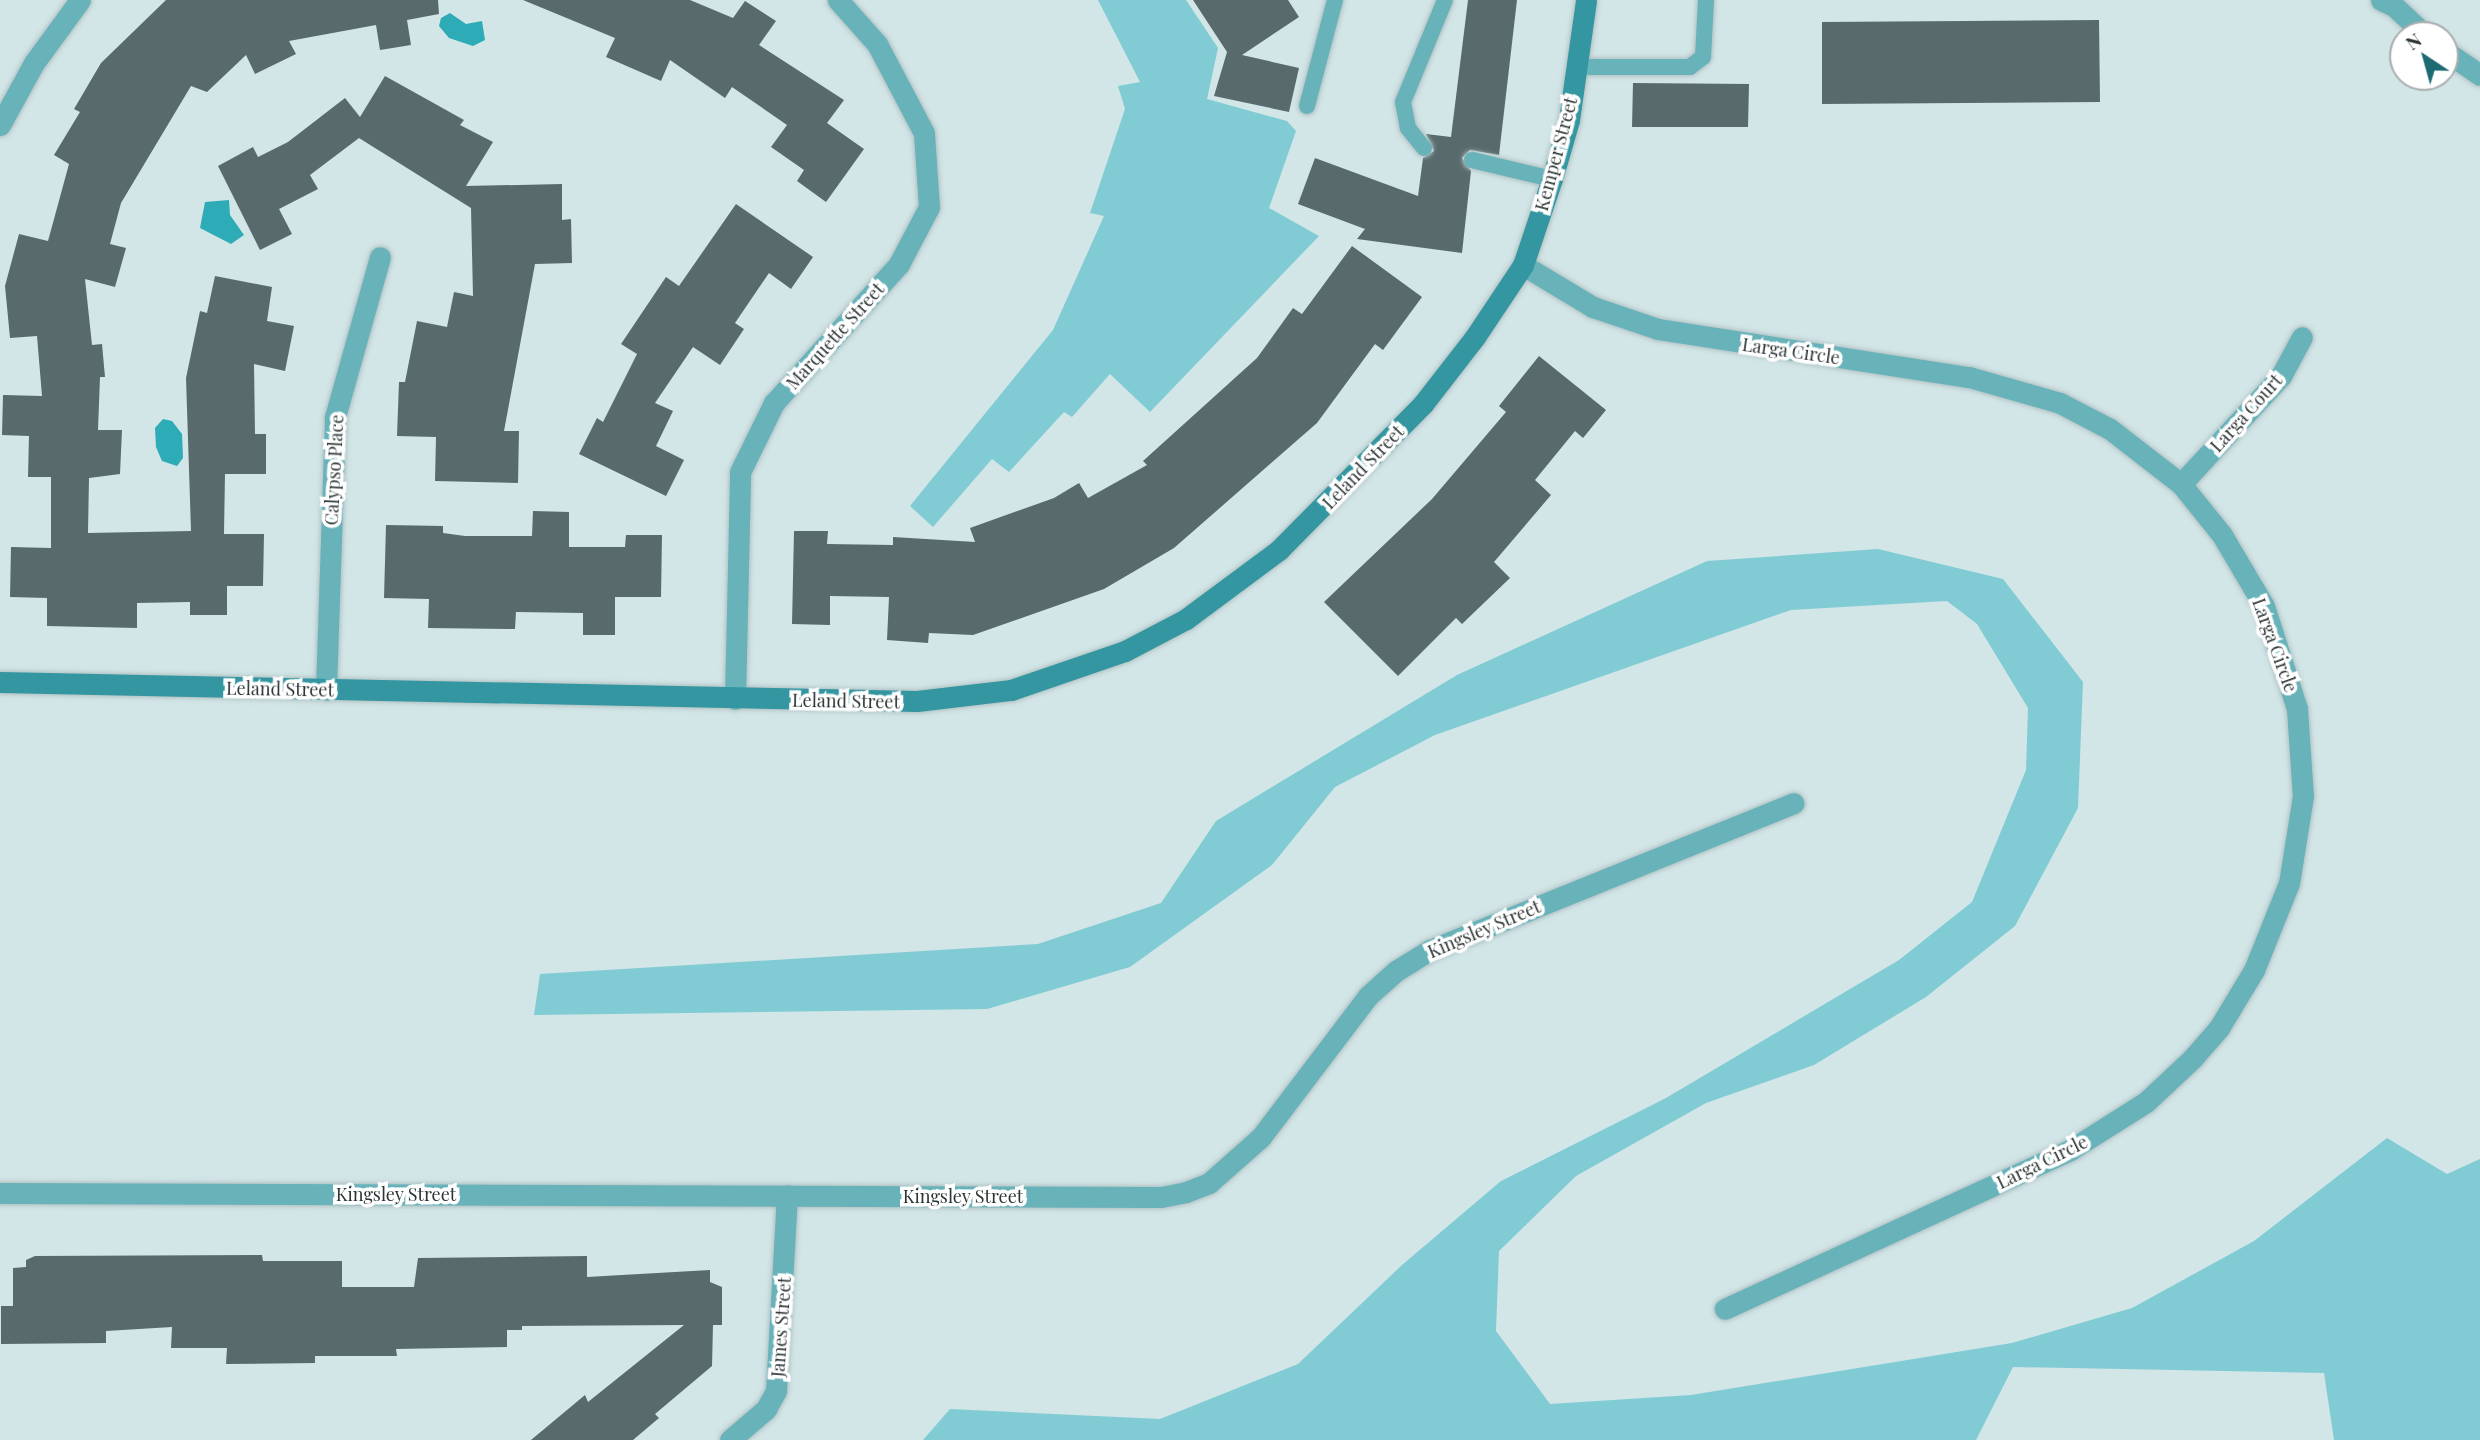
<!DOCTYPE html>
<style>
body{margin:0}
#map{position:relative;width:2480px;height:1440px;overflow:hidden;background:#d2e5e7;font-family:"Playfair Display",serif}
div>[style]{position:absolute}
.green>*{inset:0;background:#81ccd4}
.water>*{inset:0;background:#2dabb7}
.building>*{inset:0;background:#596a6c}
.roads{filter:drop-shadow(0 0 2px #b1c2c3) drop-shadow(0 0 2px #b1c2c3)}
.lane>*{height:16px;margin:-8px;padding:0 8px;transform-origin:8px;border-radius:8px;background:#68b2ba}
.street>*{height:21px;margin:-10.5px;padding:0 10.5px;transform-origin:10.5px;border-radius:10.5px;background:#68b2ba}
.secondary>*{height:21px;margin:-10.5px;padding:0 10.5px;transform-origin:10.5px;border-radius:10.5px;background:#3396a0}
span{translate:-50% -50%;white-space:nowrap;text-align:center;line-height:1.15;-webkit-text-stroke:7px #fff;paint-order:stroke}
.street-label{font-size:18px;color:#2c3435}
.north{position:absolute;left:2389px;top:21px;width:70px;height:70px;box-sizing:border-box;background:#fff;border:2px solid #abaeae;border-radius:50%;rotate:324deg;font-size:19px;font-weight:700;line-height:28px;text-align:center;color:#2c3435}
.north::after{content:'';display:block;margin:auto;width:24px;height:32px;background:#1e6a72;clip-path:polygon(50% 0,100% 100%,50% 72%,0 100%)}
</style>
<div id="map">
<div class="green">
<i style="clip-path:polygon(1098px 0,1186px 0,1218px 48px,1207px 99px,1287px 121px,1296px 131px,1269px 208px,1319px 236px,1150px 412px,1110px 374px,1072px 417px,1064px 412px,1009px 472px,992px 459px,933px 527px,910px 506px,1053px 330px,1104px 216px,1090px 213px,1125px 109px,1118px 86px,1140px 82px)"></i>
<i style="clip-path:polygon(1878px 549px,2003px 579px,2083px 682px,2078px 808px,2015px 926px,1926px 997px,1814px 1065px,1706px 1103px,1576px 1176px,1499px 1251px,1496px 1331px,1550px 1404px,1691px 1395px,2012px 1343px,2132px 1308px,2254px 1241px,2387px 1138px,2447px 1174px,2480px 1159px,2480px 1440px,2334px 1440px,2324px 1373px,2013px 1367px,1976px 1440px,923px 1440px,950px 1409px,1160px 1419px,1298px 1364px,1402px 1265px,1501px 1181px,1666px 1098px,1899px 960px,1972px 902px,2026px 770px,2028px 708px,1977px 624px,1947px 601px,1791px 610px,1435px 735px,1335px 787px,1272px 865px,1130px 967px,987px 1009px,534px 1015px,540px 974px,1038px 944px,1161px 903px,1216px 821px,1457px 675px,1707px 561px)"></i>
</div>
<div class="water">
<i style="clip-path:polygon(450px 13px,466px 24px,482px 21px,485px 40px,473px 46px,449px 38px,439px 26px,441px 18px)"></i>
<i style="clip-path:polygon(229px 200px,230px 215px,244px 235px,231px 244px,200px 228px,205px 202px)"></i>
<i style="clip-path:polygon(163px 419px,172px 421px,182px 434px,183px 458px,177px 466px,162px 461px,156px 447px,155px 428px)"></i>
</div>
<div class="building">
<i style="clip-path:polygon(166px 0,438px 0,439px 14px,407px 20px,411px 45px,380px 50px,376px 25px,289px 41px,296px 54px,255px 74px,246px 55px,207px 92px,191px 86px,121px 203px,110px 244px,126px 248px,115px 287px,85px 279px,92px 345px,102px 344px,105px 377px,100px 377px,98px 430px,122px 430px,120px 474px,89px 478px,88px 533px,191px 531px,186px 378px,200px 311px,207px 313px,215px 276px,272px 287px,267px 321px,294px 326px,285px 371px,254px 364px,255px 434px,266px 434px,266px 474px,225px 474px,224px 534px,264px 534px,263px 586px,227px 586px,227px 615px,190px 615px,190px 602px,137px 603px,137px 628px,47px 626px,47px 598px,10px 597px,11px 547px,51px 548px,51px 477px,28px 477px,29px 436px,2px 435px,3px 395px,42px 396px,37px 336px,10px 338px,5px 286px,19px 234px,48px 241px,69px 164px,54px 155px,80px 112px,74px 109px,101px 63px)"></i>
<i style="clip-path:polygon(523px 0,690px 0,733px 18px,745px 1px,776px 21px,759px 45px,844px 100px,827px 123px,864px 149px,826px 202px,797px 181px,804px 170px,771px 147px,787px 125px,732px 87px,725px 98px,670px 60px,661px 81px,606px 57px,615px 38px)"></i>
<i style="clip-path:polygon(1193px 0,1288px 0,1299px 17px,1242px 55px,1299px 68px,1289px 112px,1214px 96px,1227px 52px)"></i>
<i style="clip-path:polygon(1468px 0,1517px 0,1499px 155px,1470px 150px,1462px 158px,1471px 171px,1462px 253px,1357px 239px,1365px 229px,1298px 204px,1315px 158px,1418px 196px,1423px 158px,1434px 151px,1426px 134px,1451px 137px)"></i>
<i style="clip-path:polygon(2099px 20px,2100px 102px,1822px 104px,1822px 22px)"></i>
<i style="clip-path:polygon(385px 76px,464px 120px,460px 125px,493px 142px,466px 186px,562px 184px,562px 220px,571px 219px,572px 263px,535px 264px,504px 431px,519px 431px,518px 483px,435px 481px,436px 437px,397px 436px,399px 382px,405px 382px,417px 321px,447px 327px,454px 292px,473px 296px,471px 208px,359px 138px,310px 175px,318px 189px,279px 209px,292px 234px,260px 250px,218px 166px,253px 147px,258px 157px,288px 142px,345px 98px,360px 117px)"></i>
<i style="clip-path:polygon(1633px 83px,1749px 84px,1748px 127px,1632px 127px)"></i>
<i style="clip-path:polygon(736px 204px,813px 257px,791px 289px,769px 273px,735px 323px,744px 329px,720px 365px,693px 347px,655px 403px,673px 411px,656px 446px,684px 460px,666px 496px,579px 454px,597px 418px,603px 422px,637px 354px,621px 344px,666px 277px,679px 286px)"></i>
<i style="clip-path:polygon(1352px 246px,1422px 297px,1383px 350px,1375px 344px,1317px 423px,1174px 548px,1104px 589px,973px 635px,929px 633px,928px 643px,887px 640px,889px 597px,830px 596px,830px 625px,792px 624px,794px 531px,828px 531px,827px 544px,893px 545px,893px 537px,975px 542px,970px 528px,1054px 498px,1079px 483px,1088px 498px,1147px 465px,1143px 461px,1257px 358px,1293px 308px,1302px 314px)"></i>
<i style="clip-path:polygon(1539px 356px,1606px 410px,1583px 438px,1575px 431px,1535px 480px,1551px 495px,1494px 562px,1510px 578px,1462px 624px,1456px 618px,1398px 676px,1324px 602px,1432px 499px,1506px 412px,1499px 406px)"></i>
<i style="clip-path:polygon(533px 511px,569px 512px,569px 547px,625px 547px,626px 535px,662px 535px,661px 597px,615px 597px,615px 635px,583px 635px,583px 613px,516px 612px,515px 629px,428px 628px,429px 599px,384px 598px,386px 525px,443px 526px,443px 533px,465px 536px,532px 536px)"></i>
<i style="clip-path:polygon(262px 1255px,263px 1261px,342px 1261px,342px 1287px,414px 1287px,418px 1258px,587px 1256px,587px 1277px,710px 1270px,710px 1282px,722px 1287px,722px 1325px,713px 1325px,712px 1366px,655px 1414px,659px 1418px,633px 1440px,531px 1440px,585px 1395px,588px 1402px,684px 1325px,522px 1326px,522px 1330px,507px 1330px,507px 1347px,396px 1349px,397px 1356px,315px 1356px,315px 1363px,226px 1364px,227px 1348px,171px 1348px,172px 1327px,106px 1331px,106px 1343px,1px 1344px,1px 1306px,13px 1306px,13px 1268px,26px 1267px,26px 1260px,35px 1256px)"></i>
</div>
<div class="roads">
<div class="lane">
<i style="left:1577px;top:67px;width:113px"></i>
<i style="left:1690px;top:67px;width:16px;rotate:-38deg"></i>
<i style="left:1703px;top:57px;width:57px;rotate:-87deg"></i>
<i style="left:1307px;top:106px;width:110px;rotate:-75.2deg"></i>
<i style="left:1424px;top:148px;width:26px;rotate:-129deg"></i>
<i style="left:1408px;top:128px;width:26px;rotate:-101deg"></i>
<i style="left:1403px;top:102px;width:110px;rotate:-67.6deg"></i>
<i style="left:1472px;top:160px;width:82px;rotate:13.4deg"></i>
</div>
<div class="street">
<i style="left:2381px;top:0;width:14px;rotate:25deg"></i>
<i style="left:2394px;top:6px;width:42px;rotate:43.1deg"></i>
<i style="left:2445px;top:51px;width:42px;rotate:34.4deg"></i>
<i style="left:0;top:125px;width:71px;rotate:-61.3deg"></i>
<i style="left:34px;top:63px;width:78px;rotate:-53.9deg"></i>
<i style="left:1523px;top:265px;width:82px;rotate:31deg"></i>
<i style="left:1593px;top:307px;width:69px;rotate:18.7deg"></i>
<i style="left:1658px;top:329px;width:315px;rotate:8.8deg"></i>
<i style="left:1969px;top:377px;width:95px;rotate:15.9deg"></i>
<i style="left:2060px;top:403px;width:56px;rotate:27.5deg"></i>
<i style="left:2110px;top:429px;width:90px;rotate:37.8deg"></i>
<i style="left:2181px;top:484px;width:65px;rotate:51.2deg"></i>
<i style="left:2222px;top:535px;width:82px;rotate:59.4deg"></i>
<i style="left:2264px;top:606px;width:108px;rotate:72.2deg"></i>
<i style="left:2297px;top:709px;width:87px;rotate:86.1deg"></i>
<i style="left:2303px;top:796px;width:88px;rotate:99.1deg"></i>
<i style="left:2289px;top:883px;width:94px;rotate:111.9deg"></i>
<i style="left:2254px;top:970px;width:68px;rotate:121.1deg"></i>
<i style="left:2219px;top:1028px;width:40px;rotate:131deg"></i>
<i style="left:2193px;top:1058px;width:64px;rotate:136.9deg"></i>
<i style="left:2146px;top:1102px;width:90px;rotate:147.7deg"></i>
<i style="left:2070px;top:1150px;width:380px;rotate:155.3deg"></i>
<i style="left:2181px;top:484px;width:147px;rotate:-47.2deg"></i>
<i style="left:2281px;top:376px;width:44px;rotate:-61.7deg"></i>
<i style="left:326px;top:690px;width:273px;rotate:-88.1deg"></i>
<i style="left:335px;top:417px;width:166px;rotate:-74.3deg"></i>
<i style="left:735px;top:699px;width:227px;rotate:-88.7deg"></i>
<i style="left:740px;top:472px;width:77px;rotate:-63.8deg"></i>
<i style="left:774px;top:403px;width:187px;rotate:-48deg"></i>
<i style="left:899px;top:264px;width:64px;rotate:-62.2deg"></i>
<i style="left:929px;top:207px;width:74px;rotate:-93.9deg"></i>
<i style="left:924px;top:133px;width:101px;rotate:-117.8deg"></i>
<i style="left:877px;top:44px;width:59px;rotate:-131.6deg"></i>
<i style="left:0;top:1193px;width:1161px;rotate:0.2deg"></i>
<i style="left:1161px;top:1197px;width:25px;rotate:-11deg"></i>
<i style="left:1186px;top:1192px;width:25px;rotate:-21deg"></i>
<i style="left:1209px;top:1183px;width:69px;rotate:-41.5deg"></i>
<i style="left:1261px;top:1137px;width:177px;rotate:-52.8deg"></i>
<i style="left:1368px;top:996px;width:38px;rotate:-42deg"></i>
<i style="left:1396px;top:971px;width:40px;rotate:-32deg"></i>
<i style="left:1430px;top:950px;width:392px;rotate:-22deg"></i>
<i style="left:730px;top:1440px;width:48px;rotate:-40.7deg"></i>
<i style="left:766px;top:1409px;width:21px;rotate:-61deg"></i>
<i style="left:776px;top:1391px;width:196px;rotate:-86.8deg"></i>
</div>
<div class="secondary">
<i style="left:0;top:682px;width:917px;rotate:1.19deg"></i>
<i style="left:917px;top:701px;width:95px;rotate:-6.7deg"></i>
<i style="left:1011px;top:690px;width:120px;rotate:-18.9deg"></i>
<i style="left:1125px;top:651px;width:69px;rotate:-27.7deg"></i>
<i style="left:1186px;top:619px;width:116px;rotate:-36.6deg"></i>
<i style="left:1279px;top:550px;width:205px;rotate:-45.4deg"></i>
<i style="left:1423px;top:404px;width:85px;rotate:-52.2deg"></i>
<i style="left:1475px;top:337px;width:87px;rotate:-56.3deg"></i>
<i style="left:1523px;top:265px;width:91px;rotate:-71.4deg"></i>
<i style="left:1552px;top:179px;width:61px;rotate:-73.9deg"></i>
<i style="left:1569px;top:120px;width:121px;rotate:-81.9deg"></i>
</div>
</div>
<div class="street-label">
<span style="left:1556px;top:154px;rotate:-75deg">Kemper Street</span>
<span style="left:835px;top:336px;rotate:-48deg">Marquette Street</span>
<span style="left:1791px;top:351px;rotate:8deg">Larga Circle</span>
<span style="left:2246px;top:413px;rotate:-48deg">Larga Court</span>
<span style="left:1363px;top:467px;rotate:-46deg">Leland Street</span>
<span style="left:334px;top:470px;rotate:-87deg">Calypso Place</span>
<span style="left:2275px;top:645px;rotate:70deg">Larga Circle</span>
<span style="left:280px;top:689px;rotate:1deg">Leland Street</span>
<span style="left:846px;top:701px;rotate:1deg">Leland Street</span>
<span style="left:1484px;top:929px;rotate:-23deg">Kingsley Street</span>
<span style="left:2042px;top:1162px;rotate:-26deg">Larga Circle</span>
<span style="left:396px;top:1194px">Kingsley Street</span>
<span style="left:963px;top:1196px">Kingsley Street</span>
<span style="left:781px;top:1327px;rotate:-86deg">James Street</span>
</div>
<div class="north">N</div>
</div>
